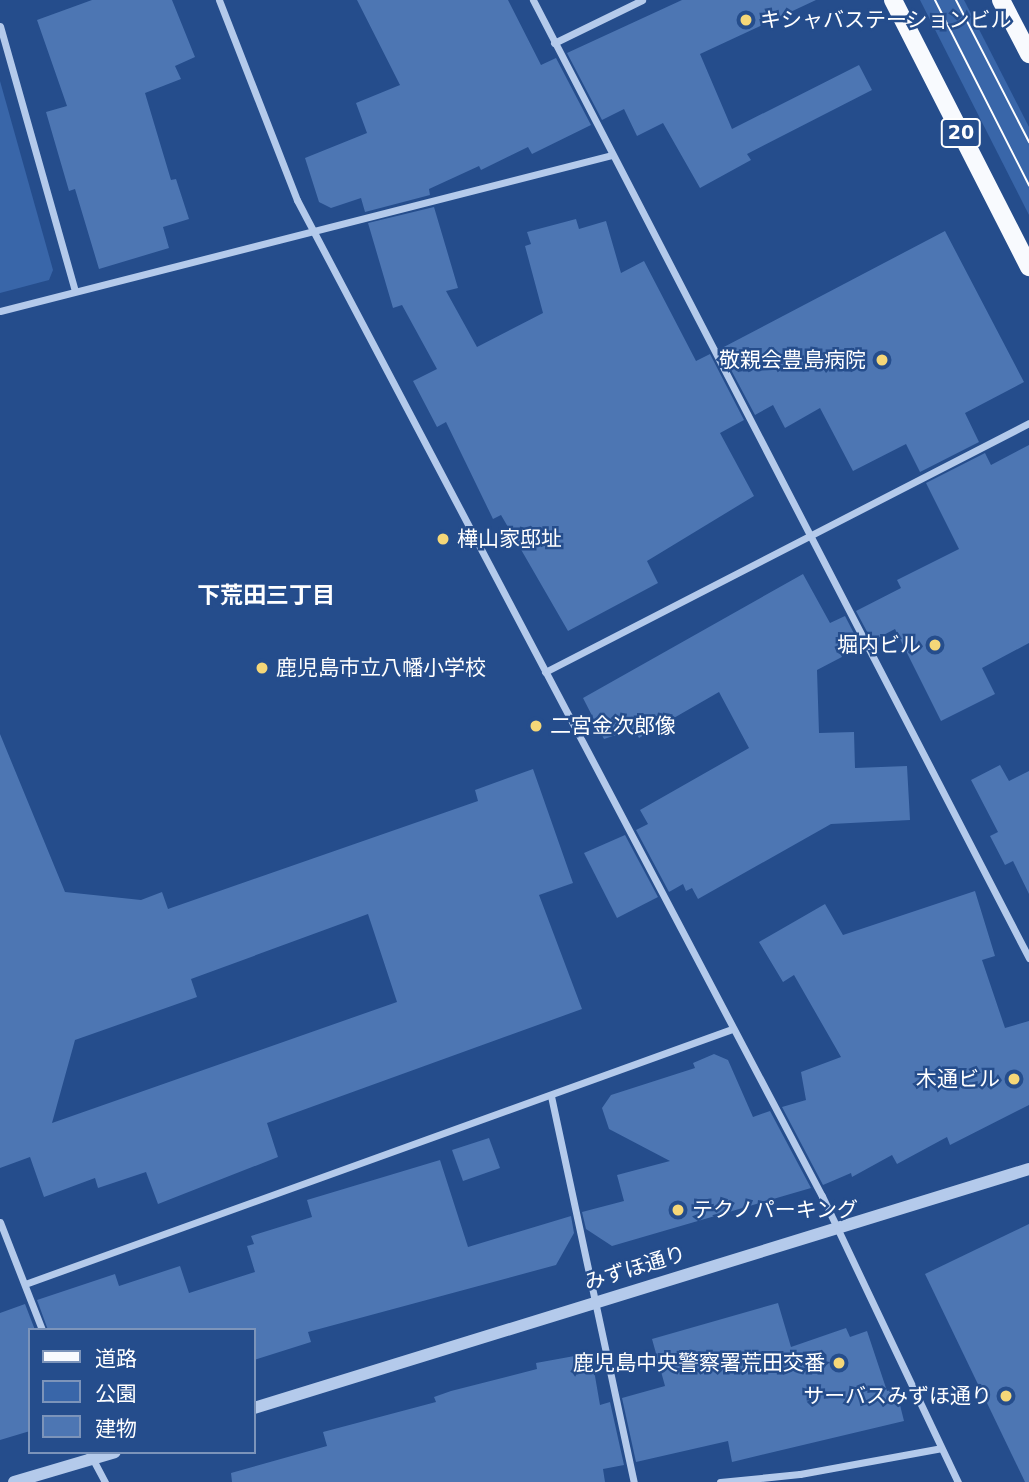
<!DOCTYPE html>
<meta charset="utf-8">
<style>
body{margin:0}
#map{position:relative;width:1029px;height:1482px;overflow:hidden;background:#254d8c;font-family:"DejaVu Sans","Noto Sans JP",sans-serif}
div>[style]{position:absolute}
.green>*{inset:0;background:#3966a9}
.building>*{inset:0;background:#4d76b3}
.minor>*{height:7px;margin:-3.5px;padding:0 3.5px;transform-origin:3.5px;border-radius:3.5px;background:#b4caeb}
.tertiary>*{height:12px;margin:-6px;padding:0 6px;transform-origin:6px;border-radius:6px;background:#b4caeb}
.primary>*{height:18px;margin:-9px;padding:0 9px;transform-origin:9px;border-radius:9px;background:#f8fafe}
.tram>*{height:2px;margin:-1px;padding:0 1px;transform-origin:1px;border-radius:1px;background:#fff}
.dots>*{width:19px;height:19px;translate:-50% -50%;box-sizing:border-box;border:4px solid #254d8c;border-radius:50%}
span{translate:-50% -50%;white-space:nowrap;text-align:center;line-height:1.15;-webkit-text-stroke:5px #254d8c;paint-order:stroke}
.shield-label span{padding:2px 5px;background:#254d8c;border:2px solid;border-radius:5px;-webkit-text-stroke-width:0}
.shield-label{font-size:19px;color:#fff;font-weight:700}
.poi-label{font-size:21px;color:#fff}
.left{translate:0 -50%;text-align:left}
.right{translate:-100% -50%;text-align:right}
.street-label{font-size:21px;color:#fff}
.neighbourhood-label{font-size:23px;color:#fff;font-weight:700}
.legend{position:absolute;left:28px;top:1328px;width:228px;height:126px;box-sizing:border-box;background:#254d8c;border:2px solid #7c94ba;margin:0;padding:9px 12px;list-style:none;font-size:21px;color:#fff}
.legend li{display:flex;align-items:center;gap:14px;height:35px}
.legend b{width:35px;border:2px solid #7c94ba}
</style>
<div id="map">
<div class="green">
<i style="clip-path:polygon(920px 0,964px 0,1029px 127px,1029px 215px)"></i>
<i style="clip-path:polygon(0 81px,53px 270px,49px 280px,0 293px)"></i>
</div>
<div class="building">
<i style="clip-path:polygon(92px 0,172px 0,195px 57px,175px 66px,181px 79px,145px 93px,171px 180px,176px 179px,189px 219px,163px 227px,169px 248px,99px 269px,75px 189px,69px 191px,46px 112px,67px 106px,37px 20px)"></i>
<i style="clip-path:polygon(357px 0,508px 0,541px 65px,556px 58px,591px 125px,532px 154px,528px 147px,481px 170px,479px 166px,429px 189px,430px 195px,365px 212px,361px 198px,331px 208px,319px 202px,305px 158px,367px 133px,356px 103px,400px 85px)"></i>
<i style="clip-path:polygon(682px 0,816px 0,700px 54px,732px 129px,859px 65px,872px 90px,747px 154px,751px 160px,700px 188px,663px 123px,637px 136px,624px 109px,602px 120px,567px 53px)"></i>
<i style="clip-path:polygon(434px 207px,458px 288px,446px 291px,477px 347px,543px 313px,525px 246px,531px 244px,527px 232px,576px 219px,579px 229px,606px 221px,621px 273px,644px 261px,696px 361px,710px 354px,744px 420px,720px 433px,754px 496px,647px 561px,658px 583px,568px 631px,501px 515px,493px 519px,446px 422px,437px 427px,413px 381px,437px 369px,402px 305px,393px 308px,368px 223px)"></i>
<i style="clip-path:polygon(945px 231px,1024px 382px,965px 413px,979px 442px,920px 472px,906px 444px,853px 471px,820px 408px,785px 428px,773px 405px,755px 415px,720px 349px)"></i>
<i style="clip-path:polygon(1029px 445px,1029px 643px,982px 668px,995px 694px,941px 721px,895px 629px,872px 641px,856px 611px,901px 588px,897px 580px,959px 549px,926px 483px,985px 453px,991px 465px)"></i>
<i style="clip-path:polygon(803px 574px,830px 623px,845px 616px,861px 647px,817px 670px,819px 733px,854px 732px,855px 768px,907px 766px,910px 820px,831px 824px,698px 899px,692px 888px,686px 891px,683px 884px,669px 892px,636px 830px,648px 824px,640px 810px,749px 748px,719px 692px,639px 738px,634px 729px,604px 739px,583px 698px)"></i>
<i style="clip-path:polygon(evenodd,0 734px,65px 892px,141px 900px,162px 892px,168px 909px,478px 801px,475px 790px,533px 769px,573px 883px,539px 895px,582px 1009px,267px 1123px,278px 1157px,158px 1204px,146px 1172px,98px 1188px,95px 1178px,44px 1197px,30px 1157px,0 1168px,0 734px,368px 914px,397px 1002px,52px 1123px,75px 1040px,197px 997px,191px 979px,368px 914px)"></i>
<i style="clip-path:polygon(1000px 765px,1009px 781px,1029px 771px,1029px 894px,1013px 861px,1005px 865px,990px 836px,998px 832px,971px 780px)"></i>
<i style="clip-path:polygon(625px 835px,658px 897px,617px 918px,584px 853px)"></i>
<i style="clip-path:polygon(975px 891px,995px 956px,982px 960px,1005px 1028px,1029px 1021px,1029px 1105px,950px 1145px,947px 1137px,897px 1164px,892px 1155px,852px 1177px,851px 1173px,823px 1185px,782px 1107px,806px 1100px,801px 1072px,841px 1057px,794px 975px,783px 982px,759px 942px,825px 904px,843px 935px)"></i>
<i style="clip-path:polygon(714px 1054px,728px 1060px,753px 1117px,770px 1111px,811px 1188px,612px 1246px,586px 1229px,582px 1212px,624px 1201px,617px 1175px,670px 1161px,609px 1129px,602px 1108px,611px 1095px,695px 1068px,693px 1063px)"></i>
<i style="clip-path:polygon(489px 1138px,500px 1168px,463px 1181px,452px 1150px)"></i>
<i style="clip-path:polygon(440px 1160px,468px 1247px,571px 1216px,574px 1233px,556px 1265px,308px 1332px,311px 1342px,254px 1360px,254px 1330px,48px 1330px,37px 1300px,115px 1274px,119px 1286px,180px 1266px,189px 1293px,255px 1272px,247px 1246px,254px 1244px,251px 1236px,312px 1217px,307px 1200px)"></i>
<i style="clip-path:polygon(1029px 1224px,1029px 1482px,1025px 1482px,925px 1274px)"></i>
<i style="clip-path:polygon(778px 1303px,791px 1347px,846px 1328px,850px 1337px,867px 1331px,887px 1391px,896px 1389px,904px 1421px,732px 1462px,728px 1441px,636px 1462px,622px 1398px,665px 1386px,652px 1339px)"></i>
<i style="clip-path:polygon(25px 1304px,35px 1330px,30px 1330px,30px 1431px,0 1440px,0 1313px)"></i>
<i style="clip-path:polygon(591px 1353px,600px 1405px,610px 1402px,624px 1465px,603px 1469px,605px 1482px,232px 1482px,231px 1473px,327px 1446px,323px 1432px,436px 1402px,434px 1397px,451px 1391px,537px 1369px,536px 1363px)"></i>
</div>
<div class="minor">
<i style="left:219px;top:0;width:215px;rotate:68.7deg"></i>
<i style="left:297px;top:200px;width:1126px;rotate:62.21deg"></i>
<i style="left:822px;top:1196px;width:317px;rotate:64.6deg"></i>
<i style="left:533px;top:0;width:1079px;rotate:62.63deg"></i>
<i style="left:0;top:26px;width:275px;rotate:74.2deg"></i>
<i style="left:554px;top:43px;width:98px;rotate:-26deg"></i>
<i style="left:0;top:311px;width:632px;rotate:-14.3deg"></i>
<i style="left:545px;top:672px;width:544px;rotate:-27.22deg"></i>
<i style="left:551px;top:1096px;width:395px;rotate:77.9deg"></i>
<i style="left:0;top:1222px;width:116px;rotate:68.7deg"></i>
<i style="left:25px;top:1284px;width:752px;rotate:-19.83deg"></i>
<i style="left:89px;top:1452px;width:34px;rotate:62deg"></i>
<i style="left:720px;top:1482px;width:80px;rotate:-5.7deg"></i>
<i style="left:800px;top:1474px;width:143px;rotate:-10.4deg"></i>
</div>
<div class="tertiary">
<i style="left:254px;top:1408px;width:811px;rotate:-17.14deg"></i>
<i style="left:14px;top:1482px;width:105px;rotate:-16.5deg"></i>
</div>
<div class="primary">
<i style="left:893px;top:0;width:300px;rotate:63deg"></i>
<i style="left:1001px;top:0;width:61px;rotate:62.6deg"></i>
</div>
<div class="tram">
<i style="left:935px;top:0;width:208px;rotate:63.1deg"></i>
<i style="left:956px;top:0;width:160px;rotate:62.8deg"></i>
</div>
<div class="dots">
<i style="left:746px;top:20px;background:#f5d778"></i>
<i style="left:882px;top:360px;background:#f5d778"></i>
<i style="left:443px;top:539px;background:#f5d778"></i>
<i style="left:935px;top:645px;background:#f5d778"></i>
<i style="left:262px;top:668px;background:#f5d778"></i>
<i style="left:536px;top:726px;background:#f5d778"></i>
<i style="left:1014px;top:1079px;background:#f5d778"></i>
<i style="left:678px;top:1210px;background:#f5d778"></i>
<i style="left:839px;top:1363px;background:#f5d778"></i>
<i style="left:1006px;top:1396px;background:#f5d778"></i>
</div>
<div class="shield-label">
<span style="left:961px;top:133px">20</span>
</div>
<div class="poi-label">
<span class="left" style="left:760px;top:20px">キシャバステーションビル</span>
<span class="right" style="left:866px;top:360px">敬親会豊島病院</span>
<span class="left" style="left:457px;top:539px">樺山家邸址</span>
<span class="right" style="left:921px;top:645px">堀内ビル</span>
<span class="left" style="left:276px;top:668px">鹿児島市立八幡小学校</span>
<span class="left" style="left:550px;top:726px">二宮金次郎像</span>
<span class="right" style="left:1000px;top:1079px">木通ビル</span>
<span class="left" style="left:692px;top:1210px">テクノパーキング</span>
<span class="right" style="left:825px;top:1363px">鹿児島中央警察署荒田交番</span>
<span class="right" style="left:992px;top:1396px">サーバスみずほ通り</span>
</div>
<div class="street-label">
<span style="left:635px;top:1268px;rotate:-17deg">みずほ通り</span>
</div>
<div class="neighbourhood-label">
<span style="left:266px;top:595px">下荒田三丁目</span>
</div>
<ul class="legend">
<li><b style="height:9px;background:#f8fafe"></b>道路</li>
<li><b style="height:19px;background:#3966a9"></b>公園</li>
<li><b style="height:19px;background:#4d76b3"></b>建物</li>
</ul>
</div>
